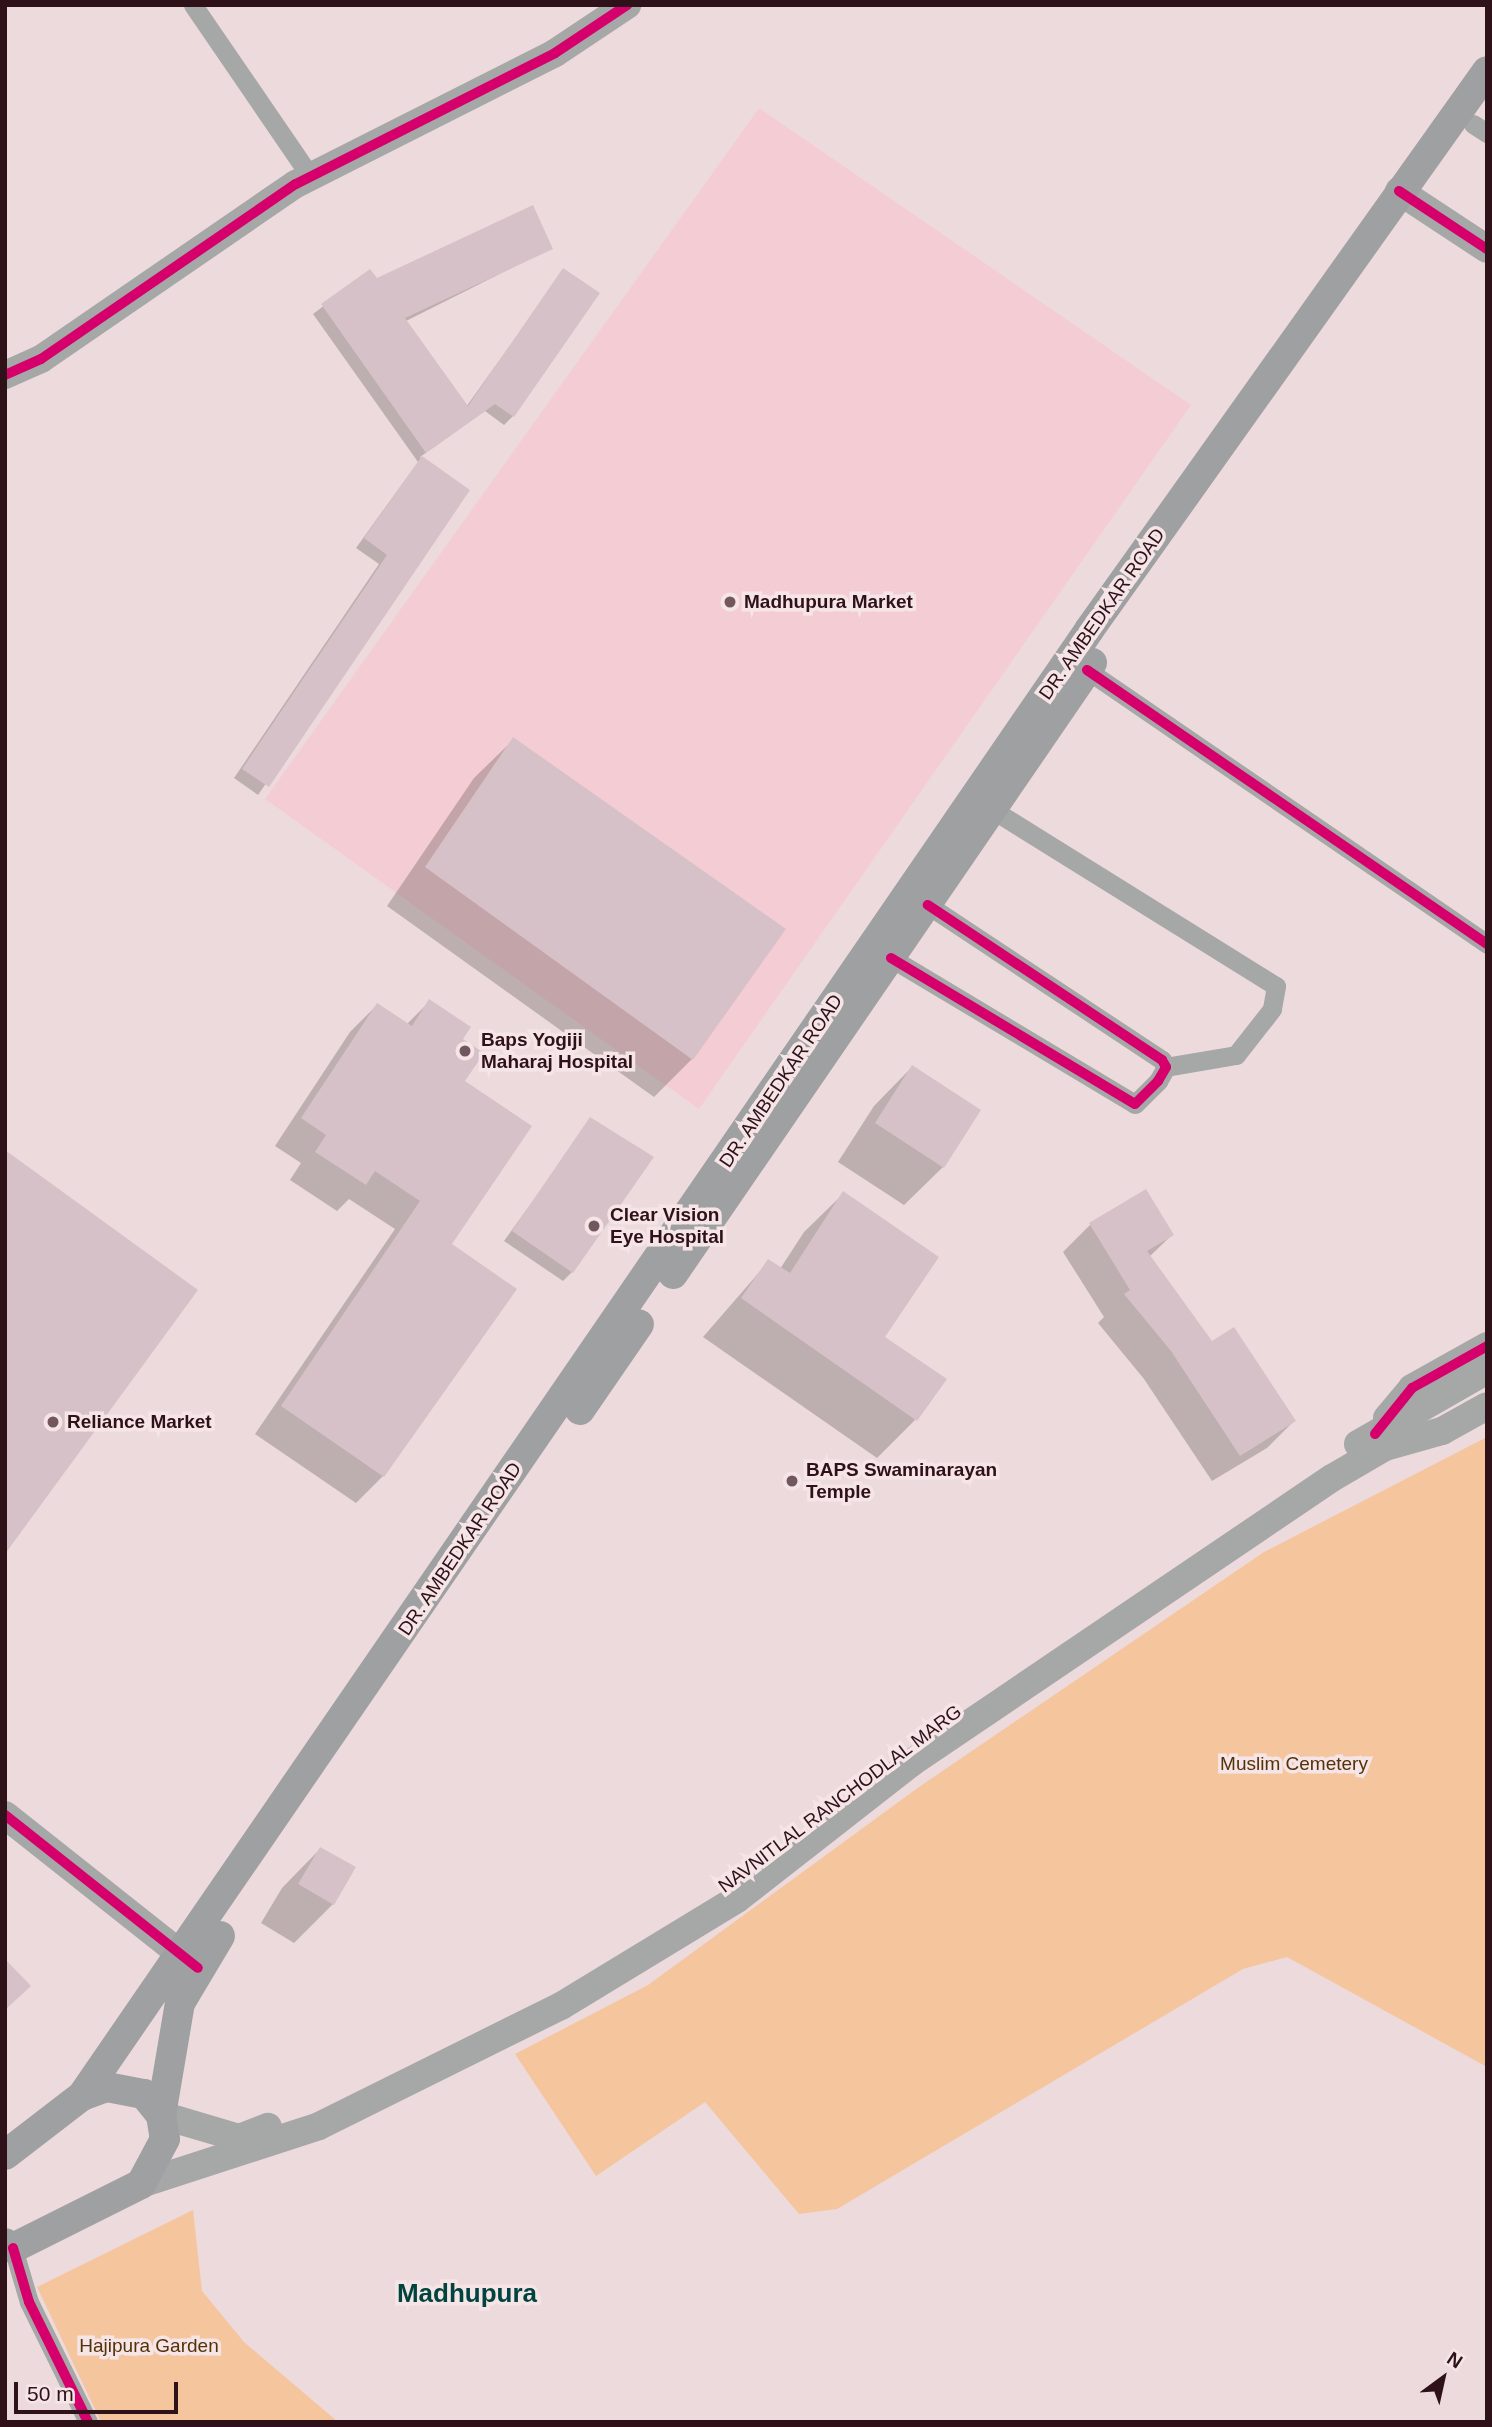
<!DOCTYPE html>
<style>
body{margin:0}
#map{position:relative;width:1492px;height:2427px;overflow:hidden;background:#eddadd;font-family:Arial,sans-serif}
div>[style]{position:absolute}
.built>*{inset:0;background:#f4cdd4}
.green>*{inset:0;background:#f5c59d}
.shadow>*{inset:0;background:#0003}
.building>*{inset:0;background:#d7c1c9}
.street>*{height:19px;margin:-9.5px;padding:0 9.5px;transform-origin:9.5px;border-radius:9.5px;background:#a6a7a7}
.secondary>*{height:28px;margin:-14px;padding:0 14px;transform-origin:14px;border-radius:14px;background:#a6a7a7}
.primary>*{height:30px;margin:-15px;padding:0 15px;transform-origin:15px;border-radius:15px;background:#9fa0a1}
.cycleway>*{height:10px;margin:-5px;padding:0 5px;transform-origin:5px;border-radius:5px;background:#d6006c}
.dots>*{width:19px;height:19px;translate:-50% -50%;box-sizing:border-box;border:4px solid #f6e5e7;border-radius:50%}
span{translate:-50% -50%;white-space:nowrap;text-align:center;line-height:1.15;-webkit-text-stroke:7px #f6e5e7;paint-order:stroke}
.poi-label{font-size:19px;color:#2f1219;font-weight:700}
.left{translate:0 -50%;text-align:left}
.street-label{font-size:19px;color:#2f1219}
.park-label{font-size:19px;color:#543207}
.district-label{font-size:26px;color:#01433e;font-weight:700}
.frame{position:absolute;inset:0;border:7px solid #2f1219;pointer-events:none}
.north{position:absolute;left:1408px;top:2343px;width:70px;height:70px;-webkit-text-stroke:5px #f6e5e7;paint-order:stroke;rotate:33deg;font-size:19px;font-weight:700;line-height:28px;text-align:center;color:#2f1219}
.north::after{content:'';display:block;margin:auto;width:24px;height:32px;background:#2f1219;clip-path:polygon(50% 0,100% 100%,50% 72%,0 100%)}
.scale{position:absolute;left:14px;top:2382px;width:164px;height:32px;box-sizing:border-box;border:4px solid #2f1219;border-top:0;padding-left:9px;font-size:21px;line-height:24px;white-space:nowrap;color:#2f1219;-webkit-text-stroke:5px #f6e5e7;paint-order:stroke}
</style>
<div id="map">
<div class="built">
<i style="clip-path:polygon(759px 108px,1191px 405px,699px 1109px,265px 799px)"></i>
</div>
<div class="green">
<i style="clip-path:polygon(1487px 1437px,1487px 2067px,1287px 1957px,1243px 1969px,837px 2209px,799px 2214px,705px 2102px,596px 2176px,515px 2054px,648px 1985px,919px 1787px,1264px 1552px)"></i>
<i style="clip-path:polygon(193px 2210px,202px 2291px,244px 2342px,338px 2422px,101px 2422px,37px 2287px)"></i>
</div>
<div class="shadow">
<i style="clip-path:polygon(551px 248px,406px 321px,466px 407px,564px 270px,513px 416px,504px 425px,485px 411px,420px 457px,467px 490px,258px 795px,234px 778px,379px 564px,356px 548px,418px 462px,313px 314px,370px 271px,377px 281px)"></i>
<i style="clip-path:polygon(513px 740px,692px 1059px,654px 1097px,387px 906px,474px 778px)"></i>
<i style="clip-path:polygon(430px 1001px,460px 1040px,463px 1081px,450px 1244px,383px 1476px,356px 1503px,255px 1434px,395px 1229px,349px 1199px,337px 1211px,290px 1180px,301px 1163px,275px 1146px,350px 1032px,377px 1005px,407px 1024px)"></i>
<i style="clip-path:polygon(912px 1067px,943px 1167px,904px 1205px,838px 1162px,874px 1106px)"></i>
<i style="clip-path:polygon(591px 1120px,572px 1272px,563px 1281px,504px 1241px)"></i>
<i style="clip-path:polygon(843px 1194px,882px 1337px,915px 1420px,877px 1458px,703px 1337px,769px 1261px,780px 1269px,804px 1232px)"></i>
<i style="clip-path:polygon(1090px 1225px,1172px 1235px,1149px 1257px,1212px 1343px,1294px 1421px,1267px 1448px,1212px 1481px,1144px 1379px,1098px 1323px,1104px 1317px,1063px 1252px)"></i>
<i style="clip-path:polygon(320px 1849px,333px 1904px,294px 1943px,261px 1923px,282px 1888px)"></i>
</div>
<div class="building">
<i style="clip-path:polygon(533px 205px,553px 249px,405px 318px,468px 406px,563px 268px,600px 293px,514px 417px,495px 404px,426px 453px,321px 304px,370px 269px,377px 278px)"></i>
<i style="clip-path:polygon(422px 456px,470px 490px,269px 787px,242px 769px,387px 555px,364px 538px)"></i>
<i style="clip-path:polygon(513px 737px,786px 929px,693px 1060px,425px 867px)"></i>
<i style="clip-path:polygon(429px 999px,471px 1027px,463px 1039px,484px 1053px,465px 1081px,532px 1126px,452px 1244px,517px 1289px,384px 1477px,281px 1406px,420px 1201px,375px 1171px,366px 1185px,315px 1152px,326px 1135px,301px 1118px,377px 1003px,412px 1026px)"></i>
<i style="clip-path:polygon(912px 1065px,981px 1110px,944px 1168px,875px 1123px)"></i>
<i style="clip-path:polygon(590px 1117px,654px 1157px,573px 1273px,512px 1231px)"></i>
<i style="clip-path:polygon(5px 1150px,198px 1290px,5px 1554px)"></i>
<i style="clip-path:polygon(1146px 1189px,1174px 1235px,1147px 1251px,1212px 1341px,1234px 1327px,1296px 1421px,1240px 1456px,1171px 1351px,1124px 1294px,1130px 1290px,1089px 1223px)"></i>
<i style="clip-path:polygon(843px 1191px,939px 1257px,885px 1337px,947px 1379px,917px 1421px,741px 1298px,768px 1259px,790px 1273px)"></i>
<i style="clip-path:polygon(320px 1847px,356px 1867px,334px 1905px,298px 1884px)"></i>
<i style="clip-path:polygon(5px 1959px,31px 1986px,5px 2010px)"></i>
</div>
<div class="street">
<i style="left:193px;top:5px;width:207px;rotate:55.6deg"></i>
<i style="left:1473px;top:124px;width:17px;rotate:33deg"></i>
<i style="left:1087px;top:670px;width:485px;rotate:34.4deg"></i>
<i style="left:993px;top:810px;width:333px;rotate:31.9deg"></i>
<i style="left:1276px;top:986px;width:23px;rotate:100deg"></i>
<i style="left:1272px;top:1009px;width:58px;rotate:128deg"></i>
<i style="left:1236px;top:1055px;width:71px;rotate:170.3deg"></i>
<i style="left:891px;top:958px;width:284px;rotate:30.9deg"></i>
<i style="left:1135px;top:1104px;width:33px;rotate:-45deg"></i>
<i style="left:1158px;top:1081px;width:16px;rotate:-60deg"></i>
<i style="left:1166px;top:1067px;width:8px;rotate:-120deg"></i>
<i style="left:1162px;top:1060px;width:281px;rotate:-146.5deg"></i>
<i style="left:13px;top:2248px;width:56px;rotate:73.5deg"></i>
<i style="left:29px;top:2302px;width:134px;rotate:63.8deg"></i>
</div>
<div class="secondary">
<i style="left:1399px;top:191px;width:105px;rotate:33.4deg"></i>
<i style="left:5px;top:375px;width:39px;rotate:-24deg"></i>
<i style="left:41px;top:359px;width:309px;rotate:-34.5deg"></i>
<i style="left:296px;top:184px;width:290px;rotate:-26.8deg"></i>
<i style="left:555px;top:53px;width:87px;rotate:-33.7deg"></i>
<i style="left:1387px;top:1418px;width:39px;rotate:-50deg"></i>
<i style="left:1412px;top:1388px;width:86px;rotate:-29.2deg"></i>
<i style="left:1358px;top:1444px;width:149px;rotate:-29.8deg"></i>
<i style="left:5px;top:1815px;width:246px;rotate:38.4deg"></i>
<i style="left:161px;top:2115px;width:81px;rotate:16.4deg"></i>
<i style="left:239px;top:2138px;width:31px;rotate:-21deg"></i>
<i style="left:141px;top:2184px;width:187px;rotate:-18deg"></i>
<i style="left:319px;top:2126px;width:270px;rotate:-26.4deg"></i>
<i style="left:561px;top:2006px;width:206px;rotate:-31.3deg"></i>
<i style="left:737px;top:1899px;width:221px;rotate:-38deg"></i>
<i style="left:911px;top:1763px;width:508px;rotate:-34.1deg"></i>
<i style="left:1332px;top:1478px;width:61px;rotate:-30.3deg"></i>
<i style="left:1385px;top:1447px;width:59px;rotate:-15.7deg"></i>
<i style="left:1442px;top:1431px;width:51px;rotate:-29.1deg"></i>
</div>
<div class="primary">
<i style="left:673px;top:1274px;width:741px;rotate:-55.56deg"></i>
<i style="left:580px;top:1410px;width:104px;rotate:-55.5deg"></i>
<i style="left:82px;top:2096px;width:1779px;rotate:-55.51deg"></i>
<i style="left:1089px;top:630px;width:686px;rotate:-54.55deg"></i>
<i style="left:161px;top:2115px;width:114px;rotate:-80.4deg"></i>
<i style="left:180px;top:2003px;width:78px;rotate:-59.2deg"></i>
<i style="left:5px;top:2155px;width:97px;rotate:-37.5deg"></i>
<i style="left:82px;top:2096px;width:27px;rotate:-20deg"></i>
<i style="left:107px;top:2087px;width:38px;rotate:11deg"></i>
<i style="left:144px;top:2094px;width:27px;rotate:51deg"></i>
<i style="left:161px;top:2115px;width:24px;rotate:81deg"></i>
<i style="left:165px;top:2139px;width:51px;rotate:118.1deg"></i>
<i style="left:141px;top:2184px;width:143px;rotate:153.4deg"></i>
<i style="left:13px;top:2248px;width:9px;rotate:-148deg"></i>
</div>
<div class="cycleway">
<i style="left:1399px;top:191px;width:105px;rotate:33.4deg"></i>
<i style="left:5px;top:375px;width:39px;rotate:-24deg"></i>
<i style="left:41px;top:359px;width:309px;rotate:-34.5deg"></i>
<i style="left:296px;top:184px;width:290px;rotate:-26.8deg"></i>
<i style="left:555px;top:53px;width:87px;rotate:-33.7deg"></i>
<i style="left:1087px;top:670px;width:485px;rotate:34.4deg"></i>
<i style="left:891px;top:958px;width:284px;rotate:30.9deg"></i>
<i style="left:1135px;top:1104px;width:33px;rotate:-45deg"></i>
<i style="left:1158px;top:1081px;width:16px;rotate:-60deg"></i>
<i style="left:1166px;top:1067px;width:8px;rotate:-120deg"></i>
<i style="left:1162px;top:1060px;width:281px;rotate:-146.5deg"></i>
<i style="left:1375px;top:1434px;width:59px;rotate:-51.2deg"></i>
<i style="left:1412px;top:1388px;width:86px;rotate:-29.2deg"></i>
<i style="left:5px;top:1815px;width:246px;rotate:38.4deg"></i>
<i style="left:13px;top:2248px;width:56px;rotate:73.5deg"></i>
<i style="left:29px;top:2302px;width:134px;rotate:63.8deg"></i>
</div>
<div class="dots">
<i style="left:730px;top:602px;background:#72585e"></i>
<i style="left:465px;top:1051px;background:#72585e"></i>
<i style="left:594px;top:1226px;background:#72585e"></i>
<i style="left:53px;top:1422px;background:#72585e"></i>
<i style="left:792px;top:1481px;background:#72585e"></i>
</div>
<div class="poi-label">
<span class="left" style="left:744px;top:602px">Madhupura Market</span>
<span class="left" style="left:481px;top:1051px">Baps Yogiji<br>Maharaj Hospital</span>
<span class="left" style="left:610px;top:1226px">Clear Vision<br>Eye Hospital</span>
<span class="left" style="left:67px;top:1422px">Reliance Market</span>
<span class="left" style="left:806px;top:1481px">BAPS Swaminarayan<br>Temple</span>
</div>
<div class="street-label">
<span style="left:1102px;top:614px;rotate:-55deg">DR. AMBEDKAR ROAD</span>
<span style="left:781px;top:1081px;rotate:-56deg">DR. AMBEDKAR ROAD</span>
<span style="left:460px;top:1549px;rotate:-56deg">DR. AMBEDKAR ROAD</span>
<span style="left:840px;top:1799px;rotate:-37deg">NAVNITLAL RANCHODLAL MARG</span>
</div>
<div class="park-label">
<span style="left:1294px;top:1764px">Muslim Cemetery</span>
<span style="left:149px;top:2346px">Hajipura Garden</span>
</div>
<div class="district-label">
<span style="left:467px;top:2294px">Madhupura</span>
</div>
<div class="frame"></div>
<div class="north">N</div>
<div class="scale">50 m</div>
</div>
